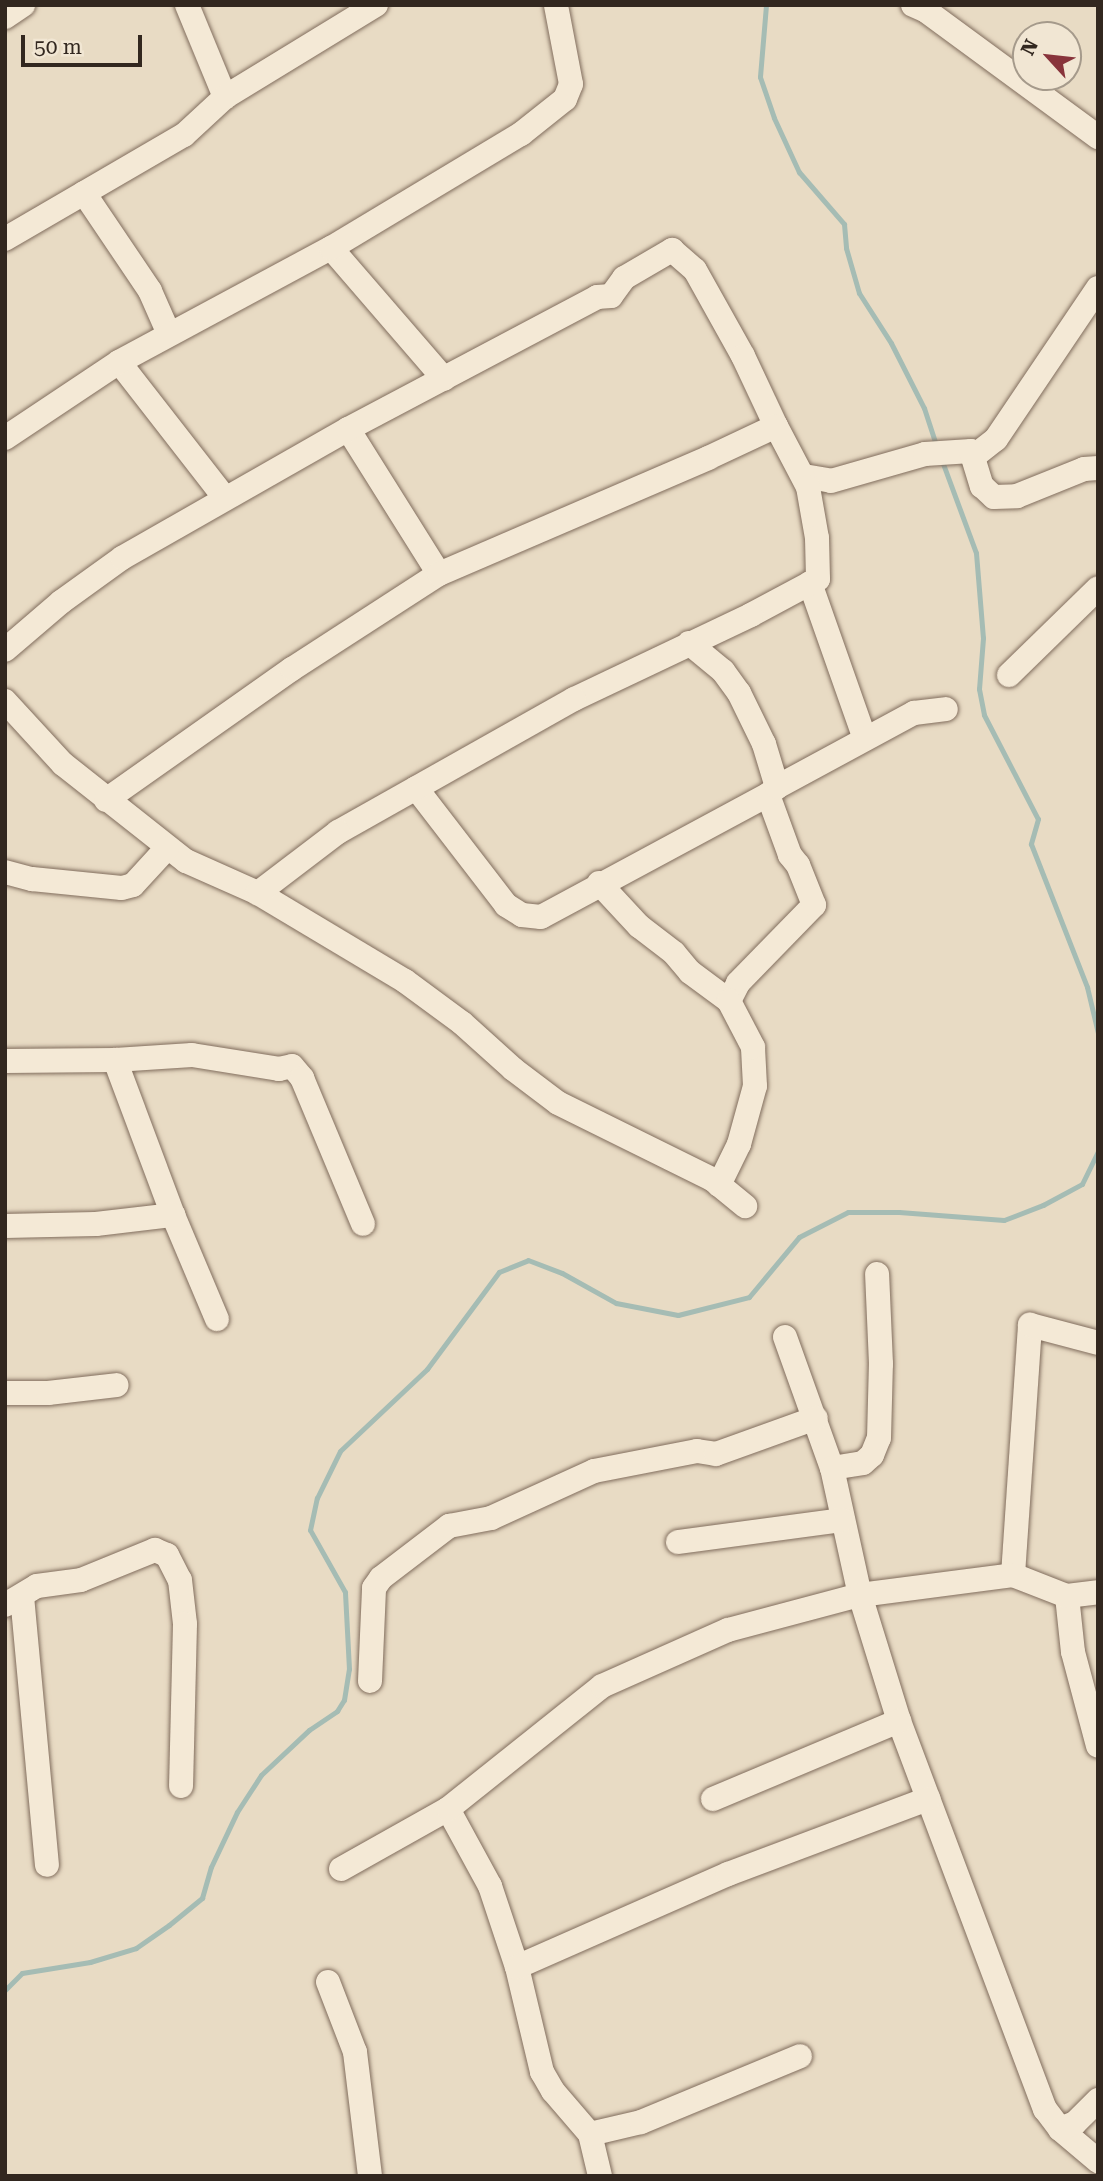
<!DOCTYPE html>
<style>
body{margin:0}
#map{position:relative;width:1103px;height:2181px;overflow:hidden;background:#e8dbc4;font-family:"Roboto Serif",serif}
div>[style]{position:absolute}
.stream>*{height:5px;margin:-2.5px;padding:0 2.5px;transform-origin:2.5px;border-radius:2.5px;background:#a5bcb4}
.roads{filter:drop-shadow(0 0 2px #816d5d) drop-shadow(0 0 2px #816d5d)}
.minor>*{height:24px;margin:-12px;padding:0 12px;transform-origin:12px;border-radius:12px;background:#f4e9d6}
span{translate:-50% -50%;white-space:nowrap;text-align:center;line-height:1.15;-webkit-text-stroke:5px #f1e6d3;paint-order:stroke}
.frame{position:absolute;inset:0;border:7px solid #32271f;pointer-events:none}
.north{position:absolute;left:1012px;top:21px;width:70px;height:70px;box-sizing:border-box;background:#f1e6d3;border:2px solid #a59a8b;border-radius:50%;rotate:297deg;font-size:19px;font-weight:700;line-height:28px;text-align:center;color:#32271f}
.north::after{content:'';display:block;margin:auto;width:24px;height:32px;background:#88343b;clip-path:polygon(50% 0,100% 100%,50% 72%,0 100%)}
.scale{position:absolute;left:21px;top:35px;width:121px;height:32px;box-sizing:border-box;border:4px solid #32271f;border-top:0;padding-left:9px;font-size:21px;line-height:24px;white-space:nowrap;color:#32271f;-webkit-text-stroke:5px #f1e6d3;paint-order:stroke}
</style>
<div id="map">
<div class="stream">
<i style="left:766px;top:5px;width:72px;rotate:94.8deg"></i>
<i style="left:760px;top:77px;width:43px;rotate:71.1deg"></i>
<i style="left:774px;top:118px;width:60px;rotate:65.2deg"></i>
<i style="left:799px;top:172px;width:69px;rotate:49.1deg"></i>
<i style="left:844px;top:224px;width:24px;rotate:85deg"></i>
<i style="left:846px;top:248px;width:47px;rotate:73.9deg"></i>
<i style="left:859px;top:293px;width:59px;rotate:57.4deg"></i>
<i style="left:891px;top:343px;width:73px;rotate:63.1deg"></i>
<i style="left:924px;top:408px;width:39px;rotate:72deg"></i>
<i style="left:942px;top:461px;width:98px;rotate:69.7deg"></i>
<i style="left:976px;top:553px;width:85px;rotate:85.3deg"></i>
<i style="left:983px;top:638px;width:51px;rotate:94.5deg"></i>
<i style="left:979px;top:689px;width:26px;rotate:79deg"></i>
<i style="left:984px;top:715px;width:117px;rotate:62.6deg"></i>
<i style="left:1038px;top:819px;width:26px;rotate:106deg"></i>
<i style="left:1031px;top:844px;width:154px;rotate:68.6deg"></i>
<i style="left:1087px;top:987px;width:47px;rotate:76.6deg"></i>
<i style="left:5px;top:1990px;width:24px;rotate:-45deg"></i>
<i style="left:22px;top:1973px;width:69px;rotate:-9.2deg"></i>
<i style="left:90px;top:1962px;width:48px;rotate:-16.9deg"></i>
<i style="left:136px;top:1948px;width:40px;rotate:-34.9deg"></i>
<i style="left:169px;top:1925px;width:43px;rotate:-39.3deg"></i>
<i style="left:202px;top:1898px;width:32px;rotate:-74deg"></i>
<i style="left:211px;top:1867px;width:61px;rotate:-64.7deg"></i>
<i style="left:237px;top:1812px;width:44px;rotate:-57deg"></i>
<i style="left:261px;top:1775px;width:66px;rotate:-43.2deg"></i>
<i style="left:309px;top:1730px;width:34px;rotate:-34deg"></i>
<i style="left:337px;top:1711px;width:13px;rotate:-58deg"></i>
<i style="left:344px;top:1700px;width:31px;rotate:-81deg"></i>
<i style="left:349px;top:1669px;width:77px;rotate:-93deg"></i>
<i style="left:345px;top:1592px;width:71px;rotate:-119.4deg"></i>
<i style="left:310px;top:1530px;width:33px;rotate:-78deg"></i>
<i style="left:317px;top:1498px;width:52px;rotate:-63.9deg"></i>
<i style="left:340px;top:1451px;width:120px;rotate:-43.3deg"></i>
<i style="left:427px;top:1369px;width:121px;rotate:-53.4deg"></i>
<i style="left:499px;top:1272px;width:31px;rotate:-22deg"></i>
<i style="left:528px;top:1260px;width:36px;rotate:21deg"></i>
<i style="left:562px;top:1273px;width:62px;rotate:29.1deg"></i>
<i style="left:616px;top:1303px;width:63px;rotate:11deg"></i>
<i style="left:678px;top:1315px;width:73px;rotate:-14.2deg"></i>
<i style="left:749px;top:1297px;width:78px;rotate:-50.2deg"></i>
<i style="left:799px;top:1237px;width:55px;rotate:-27deg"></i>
<i style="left:848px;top:1212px;width:51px"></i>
<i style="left:899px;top:1212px;width:105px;rotate:4.4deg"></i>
<i style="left:1004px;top:1220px;width:42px;rotate:-21deg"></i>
<i style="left:1043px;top:1205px;width:44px;rotate:-28.3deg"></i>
<i style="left:1082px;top:1184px;width:37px;rotate:-64deg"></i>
</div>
<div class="roads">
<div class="minor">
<i style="left:187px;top:5px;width:100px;rotate:67.6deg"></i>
<i style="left:913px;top:5px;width:13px;rotate:23deg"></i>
<i style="left:925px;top:10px;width:215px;rotate:36.3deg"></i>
<i style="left:5px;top:17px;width:22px;rotate:-34deg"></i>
<i style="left:84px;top:193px;width:118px;rotate:56deg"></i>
<i style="left:150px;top:291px;width:47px;rotate:66.2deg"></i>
<i style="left:5px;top:239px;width:207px;rotate:-30.2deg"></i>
<i style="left:184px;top:135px;width:56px;rotate:-42.8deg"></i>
<i style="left:225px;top:97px;width:177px;rotate:-31.4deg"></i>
<i style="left:331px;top:248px;width:173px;rotate:49.2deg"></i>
<i style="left:119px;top:362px;width:171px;rotate:52.1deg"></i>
<i style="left:348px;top:429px;width:171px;rotate:57.9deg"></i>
<i style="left:5px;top:438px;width:137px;rotate:-33.7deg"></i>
<i style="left:119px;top:362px;width:241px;rotate:-28.3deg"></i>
<i style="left:331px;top:248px;width:222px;rotate:-31deg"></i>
<i style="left:521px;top:134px;width:56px;rotate:-38.5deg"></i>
<i style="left:565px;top:99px;width:16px;rotate:-68deg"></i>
<i style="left:571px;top:84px;width:80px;rotate:-100.8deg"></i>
<i style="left:973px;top:457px;width:29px;rotate:-38deg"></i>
<i style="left:996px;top:439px;width:182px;rotate:-56deg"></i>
<i style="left:804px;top:476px;width:27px;rotate:10deg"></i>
<i style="left:831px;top:481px;width:98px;rotate:-16deg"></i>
<i style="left:925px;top:454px;width:46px;rotate:-3.7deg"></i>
<i style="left:971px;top:451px;width:37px;rotate:73deg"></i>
<i style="left:982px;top:486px;width:16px;rotate:43deg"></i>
<i style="left:994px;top:497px;width:23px;rotate:-2deg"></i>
<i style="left:1017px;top:496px;width:72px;rotate:-21.9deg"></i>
<i style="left:1084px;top:469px;width:14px;rotate:-4deg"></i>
<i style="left:810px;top:583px;width:165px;rotate:70.6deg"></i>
<i style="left:5px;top:650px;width:74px;rotate:-40.6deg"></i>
<i style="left:61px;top:602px;width:75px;rotate:-35.8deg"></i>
<i style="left:122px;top:558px;width:260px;rotate:-29.7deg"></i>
<i style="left:348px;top:429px;width:282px;rotate:-27.9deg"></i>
<i style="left:597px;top:297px;width:14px;rotate:-4deg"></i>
<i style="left:611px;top:296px;width:22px;rotate:-54deg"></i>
<i style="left:624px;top:278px;width:56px;rotate:-30.3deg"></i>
<i style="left:672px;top:250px;width:30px;rotate:41deg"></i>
<i style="left:695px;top:270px;width:98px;rotate:60.8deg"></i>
<i style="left:743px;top:356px;width:77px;rotate:64.8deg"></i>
<i style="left:1009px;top:675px;width:124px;rotate:-44.3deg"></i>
<i style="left:5px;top:701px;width:86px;rotate:47.4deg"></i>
<i style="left:63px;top:764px;width:157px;rotate:38.3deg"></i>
<i style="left:186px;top:861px;width:79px;rotate:24deg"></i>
<i style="left:258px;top:893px;width:171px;rotate:30.9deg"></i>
<i style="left:405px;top:981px;width:71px;rotate:36.4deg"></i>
<i style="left:462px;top:1023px;width:69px;rotate:42deg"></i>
<i style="left:513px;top:1069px;width:56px;rotate:37.1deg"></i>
<i style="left:558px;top:1103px;width:172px;rotate:26.3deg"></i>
<i style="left:712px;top:1179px;width:43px;rotate:39.3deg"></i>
<i style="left:777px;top:787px;width:156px;rotate:-28.4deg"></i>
<i style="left:914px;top:713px;width:32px;rotate:-7deg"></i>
<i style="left:416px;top:788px;width:148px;rotate:52.4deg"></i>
<i style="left:506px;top:905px;width:19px;rotate:32deg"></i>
<i style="left:522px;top:915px;width:19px;rotate:6deg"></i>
<i style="left:541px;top:917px;width:258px;rotate:-28.3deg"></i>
<i style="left:106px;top:800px;width:228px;rotate:-35.2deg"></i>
<i style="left:292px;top:669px;width:175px;rotate:-32.9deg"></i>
<i style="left:439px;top:574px;width:293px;rotate:-23.3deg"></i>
<i style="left:708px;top:458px;width:75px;rotate:-25.2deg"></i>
<i style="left:776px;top:426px;width:69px;rotate:62.3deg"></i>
<i style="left:808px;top:487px;width:52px;rotate:80deg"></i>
<i style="left:817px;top:538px;width:41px;rotate:88.6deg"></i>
<i style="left:818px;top:579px;width:76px;rotate:151.8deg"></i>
<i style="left:751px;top:615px;width:196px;rotate:154.6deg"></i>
<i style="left:574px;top:699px;width:271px;rotate:150.6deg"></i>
<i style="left:338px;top:832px;width:101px;rotate:142.7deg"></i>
<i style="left:5px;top:872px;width:28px;rotate:15deg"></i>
<i style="left:32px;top:879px;width:90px;rotate:5.7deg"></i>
<i style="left:122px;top:888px;width:11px;rotate:-15deg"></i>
<i style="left:133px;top:885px;width:50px;rotate:-47.4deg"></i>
<i style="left:599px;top:883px;width:59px;rotate:47.1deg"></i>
<i style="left:639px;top:926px;width:44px;rotate:37.6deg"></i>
<i style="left:674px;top:953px;width:25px;rotate:50deg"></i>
<i style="left:690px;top:972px;width:49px;rotate:36.6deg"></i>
<i style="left:729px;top:1001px;width:20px;rotate:-63deg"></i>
<i style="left:738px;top:983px;width:109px;rotate:-45.7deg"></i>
<i style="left:814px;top:905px;width:43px;rotate:-111.8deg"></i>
<i style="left:798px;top:865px;width:13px;rotate:-129deg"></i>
<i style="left:790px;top:855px;width:64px;rotate:-110.1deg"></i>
<i style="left:768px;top:795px;width:12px;rotate:-42deg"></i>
<i style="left:777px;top:787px;width:45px;rotate:-106.8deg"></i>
<i style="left:764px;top:744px;width:57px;rotate:-116.1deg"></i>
<i style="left:739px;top:693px;width:27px;rotate:-126deg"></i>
<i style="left:723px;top:671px;width:44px;rotate:-140.5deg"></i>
<i style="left:115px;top:1060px;width:165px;rotate:69.5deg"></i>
<i style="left:173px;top:1215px;width:113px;rotate:67.1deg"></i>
<i style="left:5px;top:1061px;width:110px;rotate:-0.5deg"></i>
<i style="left:115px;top:1060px;width:77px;rotate:-3.7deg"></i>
<i style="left:192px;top:1055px;width:88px;rotate:9.1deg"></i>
<i style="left:279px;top:1069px;width:13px;rotate:-13deg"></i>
<i style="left:292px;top:1066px;width:16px;rotate:50deg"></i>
<i style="left:302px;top:1078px;width:158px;rotate:67.3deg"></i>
<i style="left:719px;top:1185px;width:46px;rotate:-64deg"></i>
<i style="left:739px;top:1144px;width:60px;rotate:-74.6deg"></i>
<i style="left:755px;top:1086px;width:39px;rotate:-93deg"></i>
<i style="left:753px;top:1047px;width:52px;rotate:-117.6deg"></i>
<i style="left:5px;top:1226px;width:91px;rotate:-1.3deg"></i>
<i style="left:96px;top:1224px;width:78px;rotate:-6.7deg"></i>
<i style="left:785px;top:1337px;width:139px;rotate:70.3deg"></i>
<i style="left:832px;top:1468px;width:130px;rotate:77.6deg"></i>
<i style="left:860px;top:1595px;width:132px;rotate:72.8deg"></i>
<i style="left:899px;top:1721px;width:415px;rotate:69.4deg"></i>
<i style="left:1045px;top:2109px;width:25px;rotate:53deg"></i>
<i style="left:1060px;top:2129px;width:50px;rotate:40.1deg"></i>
<i style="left:5px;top:1393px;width:43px"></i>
<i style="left:48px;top:1393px;width:69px;rotate:-6.6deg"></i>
<i style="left:832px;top:1468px;width:31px;rotate:-9deg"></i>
<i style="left:863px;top:1463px;width:12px;rotate:-42deg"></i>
<i style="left:872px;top:1455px;width:18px;rotate:-68deg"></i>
<i style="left:879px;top:1438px;width:74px;rotate:-88.5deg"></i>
<i style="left:881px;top:1364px;width:90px;rotate:-92.5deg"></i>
<i style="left:678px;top:1542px;width:166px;rotate:-7.6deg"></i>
<i style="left:1013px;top:1575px;width:251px;rotate:-86.1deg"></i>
<i style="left:1030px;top:1325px;width:70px;rotate:14.8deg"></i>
<i style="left:22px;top:1596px;width:270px;rotate:84.7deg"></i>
<i style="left:1067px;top:1596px;width:56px;rotate:83.9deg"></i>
<i style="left:1073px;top:1652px;width:97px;rotate:75.1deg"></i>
<i style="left:5px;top:1605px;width:37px;rotate:-31deg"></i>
<i style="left:37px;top:1586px;width:44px;rotate:-7.8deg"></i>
<i style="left:81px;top:1580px;width:80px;rotate:-22.1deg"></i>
<i style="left:155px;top:1550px;width:13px;rotate:23deg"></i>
<i style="left:167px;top:1555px;width:28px;rotate:63deg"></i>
<i style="left:180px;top:1580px;width:44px;rotate:83.5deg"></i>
<i style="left:185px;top:1624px;width:162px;rotate:91.4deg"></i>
<i style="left:370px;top:1681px;width:93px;rotate:-87.5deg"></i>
<i style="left:374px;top:1588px;width:12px;rotate:-55deg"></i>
<i style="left:381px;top:1578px;width:86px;rotate:-37.4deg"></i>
<i style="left:449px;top:1526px;width:43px;rotate:-10.8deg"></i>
<i style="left:491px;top:1518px;width:113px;rotate:-24.5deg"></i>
<i style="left:594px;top:1471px;width:105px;rotate:-11deg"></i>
<i style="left:697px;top:1451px;width:19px;rotate:9deg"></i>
<i style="left:716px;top:1454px;width:106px;rotate:-19.8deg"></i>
<i style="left:713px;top:1799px;width:202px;rotate:-22.8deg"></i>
<i style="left:448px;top:1809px;width:88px;rotate:61.4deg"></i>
<i style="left:490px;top:1886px;width:85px;rotate:71.6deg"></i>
<i style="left:517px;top:1967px;width:108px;rotate:76.6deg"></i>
<i style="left:542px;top:2072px;width:22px;rotate:60deg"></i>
<i style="left:553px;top:2091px;width:57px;rotate:49.3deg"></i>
<i style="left:590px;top:2134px;width:43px;rotate:76.6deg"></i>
<i style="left:341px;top:1869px;width:123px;rotate:-29.3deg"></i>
<i style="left:448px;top:1809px;width:197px;rotate:-38.6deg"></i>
<i style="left:602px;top:1686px;width:138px;rotate:-24deg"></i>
<i style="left:728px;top:1630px;width:137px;rotate:-14.9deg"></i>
<i style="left:860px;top:1595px;width:154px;rotate:-7.4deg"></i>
<i style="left:1013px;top:1575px;width:58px;rotate:21.3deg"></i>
<i style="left:1067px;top:1596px;width:31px;rotate:-7deg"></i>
<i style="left:517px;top:1967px;width:231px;rotate:-23.8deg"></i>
<i style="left:728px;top:1874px;width:214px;rotate:-20.6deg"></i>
<i style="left:328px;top:1982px;width:75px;rotate:68.9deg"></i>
<i style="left:355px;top:2052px;width:125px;rotate:83.1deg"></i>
<i style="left:1060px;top:2129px;width:16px;rotate:-22deg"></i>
<i style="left:1075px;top:2123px;width:33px;rotate:-45deg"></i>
<i style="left:590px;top:2134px;width:52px;rotate:-13.2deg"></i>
<i style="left:641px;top:2122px;width:172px;rotate:-22.5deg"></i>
</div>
</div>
<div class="frame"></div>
<div class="north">N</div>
<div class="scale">50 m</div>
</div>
